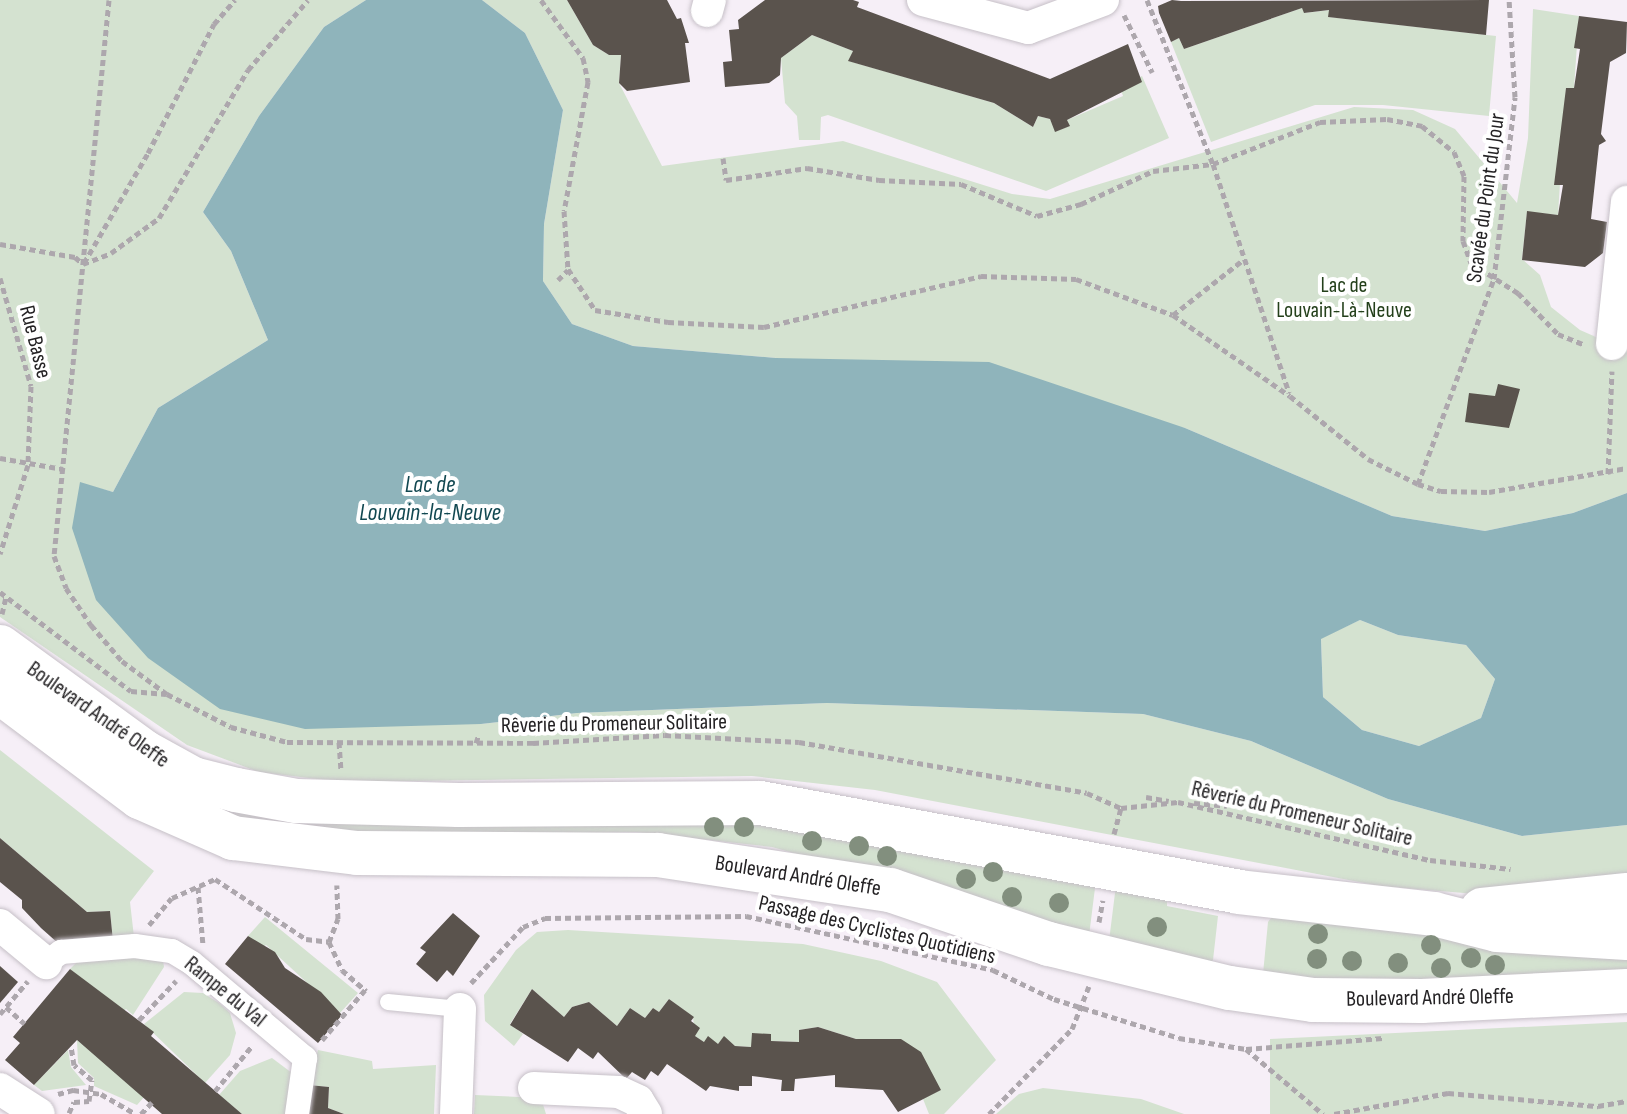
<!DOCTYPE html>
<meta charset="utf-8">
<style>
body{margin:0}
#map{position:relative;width:1627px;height:1114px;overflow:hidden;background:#f6eff7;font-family:"Sofia Sans Condensed",sans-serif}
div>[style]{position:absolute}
.green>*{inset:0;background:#d4e2d0}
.water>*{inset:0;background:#8fb4bb}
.building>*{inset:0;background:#5a534d}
.path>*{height:5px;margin-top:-2.5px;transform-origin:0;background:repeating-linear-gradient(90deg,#ada7ad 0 6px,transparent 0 10px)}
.roads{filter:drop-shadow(0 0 2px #c6c0c7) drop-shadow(0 0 2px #c6c0c7)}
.service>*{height:16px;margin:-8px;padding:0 8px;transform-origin:8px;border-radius:8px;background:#fff}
.pedestrian>*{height:24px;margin:-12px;padding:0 12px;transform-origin:12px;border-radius:12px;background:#fff}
.minor>*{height:32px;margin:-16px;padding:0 16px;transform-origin:16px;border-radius:16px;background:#fff}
.secondary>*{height:44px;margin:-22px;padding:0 22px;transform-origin:22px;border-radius:22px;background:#fff}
.trunk>*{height:44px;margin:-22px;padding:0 22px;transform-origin:22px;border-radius:22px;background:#fff}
.trees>*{width:20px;height:20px;margin:-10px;border-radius:50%;background:#828f7e}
span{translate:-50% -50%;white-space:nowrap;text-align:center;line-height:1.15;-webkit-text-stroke:8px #fff;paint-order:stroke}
.street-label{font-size:22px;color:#242224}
.park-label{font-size:22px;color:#24401b}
.water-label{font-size:24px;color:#124851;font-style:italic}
</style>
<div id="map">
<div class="green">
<i style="clip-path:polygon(0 0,366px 0,324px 27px,259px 116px,203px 212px,231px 251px,268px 340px,158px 408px,113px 492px,80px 483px,481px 724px,577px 713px,827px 703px,1143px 714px,1251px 741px,1388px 799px,1522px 836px,1627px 825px,1627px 887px,1476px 894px,1380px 886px,875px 790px,752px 776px,342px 782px,259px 772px,187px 745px,0 617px)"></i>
<i style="clip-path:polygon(482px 0,567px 0,593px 45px,609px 55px,621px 55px,619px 83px,662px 166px,843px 141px,1012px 194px,1050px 199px,1354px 107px,1413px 110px,1455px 129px,1517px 203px,1528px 138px,1533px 9px,1579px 16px,1574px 88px,1566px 88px,1558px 215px,1527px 212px,1522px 259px,1540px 275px,1551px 307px,1580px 330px,1612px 344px,1627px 341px,1627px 493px,1573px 513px,1485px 531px,1392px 516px,1185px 428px,776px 358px,633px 346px,572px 324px,543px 281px,544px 224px,563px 110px,525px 33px)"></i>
<i style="clip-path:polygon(1302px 8px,1305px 13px,1329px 10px,1329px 17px,1496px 36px,1489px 116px,1383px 105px,1315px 105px,1211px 142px,1171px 42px,1179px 38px,1184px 49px)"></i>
<i style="clip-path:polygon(812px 35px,853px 51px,849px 61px,994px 103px,1033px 127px,1038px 116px,1050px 119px,1056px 131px,1069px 126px,1067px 120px,1123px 96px,1120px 87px,1142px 76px,1169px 138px,1046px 191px,828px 115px,821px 117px,820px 140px,799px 140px,797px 116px,785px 103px,781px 58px)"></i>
<i style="clip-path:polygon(1360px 620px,1398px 635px,1466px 645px,1495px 679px,1481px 718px,1419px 746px,1362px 730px,1323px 697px,1321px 638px)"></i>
<i style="clip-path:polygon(0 750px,154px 871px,130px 902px,134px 937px,113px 941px,110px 911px,87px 912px,0 838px)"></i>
<i style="clip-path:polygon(171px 785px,791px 827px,1096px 880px,1089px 936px,772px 847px,636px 832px,398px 838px,251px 824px)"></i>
<i style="clip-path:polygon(1116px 885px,1167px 893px,1167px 906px,1218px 916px,1213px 960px,1208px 966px,1109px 941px)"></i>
<i style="clip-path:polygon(1275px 913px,1627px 949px,1627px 971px,1317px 983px,1263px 974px,1268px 922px)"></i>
<i style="clip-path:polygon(265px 917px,358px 993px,340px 1013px,266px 945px,261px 948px,248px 936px)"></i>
<i style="clip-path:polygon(568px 930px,803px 944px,881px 961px,937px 982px,996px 1060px,944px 1114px,929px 1114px,923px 1099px,940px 1090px,901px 1039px,856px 1039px,818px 1027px,799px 1030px,799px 1042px,771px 1041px,771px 1034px,751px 1047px,735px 1046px,724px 1037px,718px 1044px,704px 1042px,695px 1036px,693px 1017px,669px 999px,659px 1012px,653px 1008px,645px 1018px,630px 1008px,617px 1026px,589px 1002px,572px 1007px,564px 1017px,532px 989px,510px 1024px,523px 1034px,514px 1046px,485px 1021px,484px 995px,516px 950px,537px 932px)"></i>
<i style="clip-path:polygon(145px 956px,163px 960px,164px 967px,133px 1015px,126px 1009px,122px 1012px,70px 969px,78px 961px)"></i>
<i style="clip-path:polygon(184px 992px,203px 993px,219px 1003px,230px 1013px,236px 1033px,230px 1055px,205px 1083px,144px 1024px)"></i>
<i style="clip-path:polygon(1627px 1022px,1627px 1114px,1270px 1114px,1270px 1039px)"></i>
<i style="clip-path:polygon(77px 1040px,145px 1096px,137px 1105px,94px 1086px,94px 1078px,78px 1063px)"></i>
<i style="clip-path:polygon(68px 1050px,71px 1067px,86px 1085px,42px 1091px,34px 1085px)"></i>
<i style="clip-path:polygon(318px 1050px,372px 1061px,373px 1069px,436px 1065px,434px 1114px,344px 1114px,328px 1108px,329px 1087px,309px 1085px)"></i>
<i style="clip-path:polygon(272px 1058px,292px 1073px,288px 1114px,242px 1114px,219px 1095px,240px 1071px)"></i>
<i style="clip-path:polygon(1043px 1088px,1141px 1099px,1184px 1114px,996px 1114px,1019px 1094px)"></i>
<i style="clip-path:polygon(475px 1095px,541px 1098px,546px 1114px,474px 1114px)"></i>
</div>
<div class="water">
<i style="clip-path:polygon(evenodd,366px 0,482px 0,525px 33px,563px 110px,544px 224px,543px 281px,572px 324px,633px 346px,776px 358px,989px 362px,1185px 428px,1392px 516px,1485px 531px,1573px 513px,1627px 493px,1627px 825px,1522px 836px,1388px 799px,1251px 741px,1143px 714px,827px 703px,577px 713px,481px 724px,305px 729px,220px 709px,148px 658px,96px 600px,72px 528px,80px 482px,113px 492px,158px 408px,268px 340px,231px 251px,203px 212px,259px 116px,324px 27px,366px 0,1360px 620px,1398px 635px,1466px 645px,1495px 679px,1481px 718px,1419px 746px,1362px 730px,1323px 697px,1321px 639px,1360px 620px)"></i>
</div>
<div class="building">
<i style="clip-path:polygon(567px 0,667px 0,677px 19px,681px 18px,689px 43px,685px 43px,690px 82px,627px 91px,619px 83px,621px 55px,609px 55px,593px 45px)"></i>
<i style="clip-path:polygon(765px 0,853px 0,859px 2px,857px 7px,1050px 79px,1128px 44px,1142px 82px,1067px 120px,1070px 126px,1055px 132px,1050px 119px,1038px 116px,1033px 127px,994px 103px,848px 61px,853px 51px,812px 35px,781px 58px,780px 75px,769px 83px,725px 87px,723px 62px,732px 61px,729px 30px,739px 29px,738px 20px)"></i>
<i style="clip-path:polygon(1172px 0,1181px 1px,1489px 0,1486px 35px,1328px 17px,1329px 10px,1304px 13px,1302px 8px,1184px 49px,1179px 38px,1171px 42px,1159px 13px,1158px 6px)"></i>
<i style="clip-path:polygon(1579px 16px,1627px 22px,1626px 53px,1610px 62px,1601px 134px,1606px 141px,1599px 145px,1591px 219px,1607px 222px,1603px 253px,1585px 267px,1522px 260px,1527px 211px,1558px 215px,1563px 185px,1554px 185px,1566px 88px,1574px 88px,1580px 49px,1574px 48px)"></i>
<i style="clip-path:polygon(1498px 384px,1520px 389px,1509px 428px,1465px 422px,1469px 393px,1495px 396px)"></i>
<i style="clip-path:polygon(0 838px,87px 912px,110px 911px,113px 941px,59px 944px,41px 928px,22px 908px,22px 900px,0 882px)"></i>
<i style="clip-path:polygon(453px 913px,480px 936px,453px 976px,447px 970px,437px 982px,416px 964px,426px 952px,420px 948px)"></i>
<i style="clip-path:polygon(248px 936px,275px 952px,285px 968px,321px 992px,342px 1015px,318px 1043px,225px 964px)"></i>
<i style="clip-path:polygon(0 966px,18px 982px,0 1003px)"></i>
<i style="clip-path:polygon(70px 969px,154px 1032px,151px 1036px,242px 1114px,162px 1114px,77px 1040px,34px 1085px,5px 1060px,20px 1043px,13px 1037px)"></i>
<i style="clip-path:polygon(532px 989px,564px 1017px,572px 1007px,589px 1002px,617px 1026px,630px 1008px,645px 1018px,653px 1008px,659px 1012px,669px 999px,694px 1017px,691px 1021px,700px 1028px,695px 1036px,704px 1042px,708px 1036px,718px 1044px,724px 1036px,735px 1046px,751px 1047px,752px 1033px,771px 1034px,771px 1041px,799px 1042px,799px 1030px,818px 1027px,856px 1039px,901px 1039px,921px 1052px,941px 1090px,898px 1112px,883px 1090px,835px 1087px,835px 1075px,795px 1079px,794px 1091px,781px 1091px,782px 1080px,752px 1076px,752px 1086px,739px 1086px,739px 1091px,710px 1086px,706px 1091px,667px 1064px,658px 1076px,651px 1071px,645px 1080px,632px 1072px,626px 1079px,598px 1052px,593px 1059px,578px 1048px,568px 1062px,510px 1025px)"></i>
<i style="clip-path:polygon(309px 1085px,329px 1087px,328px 1108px,344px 1114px,307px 1114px)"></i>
</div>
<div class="path">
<i style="left:109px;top:0;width:559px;rotate:95.65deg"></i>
<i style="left:54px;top:556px;width:34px;rotate:69deg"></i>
<i style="left:66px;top:588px;width:45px;rotate:56deg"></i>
<i style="left:91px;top:625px;width:48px;rotate:49.3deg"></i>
<i style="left:122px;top:661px;width:56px;rotate:36.3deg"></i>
<i style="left:167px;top:694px;width:72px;rotate:27.3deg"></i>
<i style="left:231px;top:727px;width:58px;rotate:15deg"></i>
<i style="left:287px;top:742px;width:246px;rotate:0.2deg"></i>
<i style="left:533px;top:743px;width:132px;rotate:-3.5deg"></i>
<i style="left:665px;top:735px;width:134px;rotate:3deg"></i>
<i style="left:799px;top:742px;width:292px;rotate:10deg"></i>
<i style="left:1087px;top:793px;width:37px;rotate:24deg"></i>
<i style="left:1121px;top:808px;width:57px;rotate:-6deg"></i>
<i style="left:1178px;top:802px;width:259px;rotate:13deg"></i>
<i style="left:1430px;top:860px;width:81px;rotate:6.4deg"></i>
<i style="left:541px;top:0;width:72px;rotate:54.1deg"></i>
<i style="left:583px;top:58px;width:25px;rotate:78deg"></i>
<i style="left:588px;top:82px;width:131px;rotate:100.5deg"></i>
<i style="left:564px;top:211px;width:58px;rotate:86.1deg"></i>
<i style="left:568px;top:269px;width:49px;rotate:56.6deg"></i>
<i style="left:595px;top:310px;width:74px;rotate:9.3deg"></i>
<i style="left:668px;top:322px;width:96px;rotate:3deg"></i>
<i style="left:764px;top:327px;width:223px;rotate:-13.2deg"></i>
<i style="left:981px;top:276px;width:95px;rotate:1.8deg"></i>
<i style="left:1076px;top:279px;width:103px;rotate:20.4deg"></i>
<i style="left:1173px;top:315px;width:142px;rotate:34.7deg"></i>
<i style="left:1290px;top:396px;width:100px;rotate:38.9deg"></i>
<i style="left:1368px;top:459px;width:56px;rotate:26.6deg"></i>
<i style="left:1418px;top:484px;width:24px;rotate:17deg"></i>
<i style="left:1441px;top:491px;width:48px;rotate:1.2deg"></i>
<i style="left:1489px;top:492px;width:140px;rotate:-9.9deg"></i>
<i style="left:1147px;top:0;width:177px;rotate:68.1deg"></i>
<i style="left:1213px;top:164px;width:115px;rotate:-21.4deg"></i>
<i style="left:1320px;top:122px;width:67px;rotate:-2.6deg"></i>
<i style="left:1387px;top:119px;width:36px;rotate:11deg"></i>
<i style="left:1422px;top:126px;width:41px;rotate:39.1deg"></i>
<i style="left:1454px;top:152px;width:26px;rotate:67deg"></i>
<i style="left:1464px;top:176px;width:65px;rotate:90.9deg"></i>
<i style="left:1463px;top:241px;width:23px;rotate:70deg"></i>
<i style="left:1471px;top:263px;width:56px;rotate:32.6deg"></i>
<i style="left:1518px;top:293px;width:57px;rotate:45.7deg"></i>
<i style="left:1558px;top:334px;width:29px;rotate:22deg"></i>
<i style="left:1124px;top:15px;width:64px;rotate:63.8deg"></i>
<i style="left:723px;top:158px;width:22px;rotate:82deg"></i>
<i style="left:726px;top:180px;width:82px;rotate:-8.4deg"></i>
<i style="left:807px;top:168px;width:73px;rotate:9.5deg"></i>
<i style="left:879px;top:180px;width:82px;rotate:2.8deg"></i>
<i style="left:961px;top:184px;width:82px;rotate:22.8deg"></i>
<i style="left:1037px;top:216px;width:46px;rotate:-15.3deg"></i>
<i style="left:1081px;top:204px;width:79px;rotate:-24.6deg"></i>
<i style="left:1153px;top:171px;width:60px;rotate:-6.7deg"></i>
<i style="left:1213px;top:164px;width:241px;rotate:71.6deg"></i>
<i style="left:0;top:244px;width:76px;rotate:9.8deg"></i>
<i style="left:75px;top:257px;width:9px;rotate:41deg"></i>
<i style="left:84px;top:263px;width:127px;rotate:-59.8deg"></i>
<i style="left:148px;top:153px;width:145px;rotate:-62.9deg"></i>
<i style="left:214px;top:24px;width:32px;rotate:-49deg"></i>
<i style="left:83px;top:264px;width:30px;rotate:-21deg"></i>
<i style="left:111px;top:253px;width:59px;rotate:-36.1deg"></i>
<i style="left:159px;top:218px;width:173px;rotate:-59deg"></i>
<i style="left:248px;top:70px;width:92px;rotate:-49.4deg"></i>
<i style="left:0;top:278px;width:112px;rotate:74deg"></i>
<i style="left:31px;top:386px;width:79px;rotate:92.2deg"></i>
<i style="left:28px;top:465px;width:93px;rotate:107.5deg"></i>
<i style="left:558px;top:280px;width:14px;rotate:-45deg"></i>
<i style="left:1173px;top:315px;width:89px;rotate:-38.2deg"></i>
<i style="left:0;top:458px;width:64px;rotate:9.9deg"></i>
<i style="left:1608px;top:474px;width:103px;rotate:-87.8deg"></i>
<i style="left:1418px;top:484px;width:219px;rotate:-69.7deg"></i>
<i style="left:1494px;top:279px;width:183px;rotate:-83.4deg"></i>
<i style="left:1515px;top:97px;width:97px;rotate:-93.5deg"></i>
<i style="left:0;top:592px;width:164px;rotate:37.1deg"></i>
<i style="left:131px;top:691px;width:35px;rotate:5deg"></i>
<i style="left:2px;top:614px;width:18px;rotate:-77deg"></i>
<i style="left:339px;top:742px;width:27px;rotate:86deg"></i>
<i style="left:476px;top:743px;width:9px;rotate:-72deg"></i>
<i style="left:1146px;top:797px;width:23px;rotate:10deg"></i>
<i style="left:1194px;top:803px;width:33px;rotate:5deg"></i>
<i style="left:1114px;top:834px;width:27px;rotate:-75deg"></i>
<i style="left:198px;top:887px;width:58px;rotate:85.1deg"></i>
<i style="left:1099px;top:922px;width:22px;rotate:-80deg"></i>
<i style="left:149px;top:925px;width:35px;rotate:-50deg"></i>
<i style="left:172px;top:898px;width:47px;rotate:-23.8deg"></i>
<i style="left:215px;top:879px;width:109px;rotate:33.4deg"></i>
<i style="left:306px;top:939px;width:23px;rotate:7deg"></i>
<i style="left:329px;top:942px;width:25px;rotate:-69deg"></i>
<i style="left:338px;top:919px;width:34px;rotate:-92deg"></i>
<i style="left:329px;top:942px;width:31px;rotate:65deg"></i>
<i style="left:342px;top:970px;width:32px;rotate:41deg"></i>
<i style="left:471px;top:983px;width:76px;rotate:-47.1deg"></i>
<i style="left:523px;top:927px;width:24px;rotate:-22deg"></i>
<i style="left:545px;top:918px;width:201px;rotate:-0.6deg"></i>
<i style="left:746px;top:916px;width:253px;rotate:12.3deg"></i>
<i style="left:993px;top:970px;width:68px;rotate:25.4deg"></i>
<i style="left:1054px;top:999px;width:131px;rotate:17.3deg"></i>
<i style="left:1179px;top:1038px;width:68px;rotate:9.3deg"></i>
<i style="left:1246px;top:1049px;width:137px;rotate:-4.6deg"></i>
<i style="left:6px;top:1007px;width:25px;rotate:42deg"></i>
<i style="left:0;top:1014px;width:43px;rotate:-49.7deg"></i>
<i style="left:139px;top:1020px;width:54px;rotate:-46.5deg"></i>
<i style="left:322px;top:1040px;width:66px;rotate:-49.3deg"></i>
<i style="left:1246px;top:1049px;width:101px;rotate:40.2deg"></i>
<i style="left:215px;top:1091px;width:58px;rotate:-50.6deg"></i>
<i style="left:58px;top:1094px;width:16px;rotate:-15deg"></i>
<i style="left:73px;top:1090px;width:28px;rotate:8deg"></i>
<i style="left:101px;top:1094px;width:39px;rotate:30deg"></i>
<i style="left:69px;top:1113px;width:12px;rotate:-66deg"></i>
<i style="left:74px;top:1102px;width:15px;rotate:-4deg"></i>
<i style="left:89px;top:1101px;width:21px;rotate:-82deg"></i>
<i style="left:92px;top:1080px;width:23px;rotate:-140deg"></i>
<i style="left:74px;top:1065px;width:19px;rotate:-99deg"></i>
<i style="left:141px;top:1114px;width:16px;rotate:-47deg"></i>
<i style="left:989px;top:1114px;width:119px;rotate:-45.7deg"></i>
<i style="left:1072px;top:1029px;width:46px;rotate:-68.4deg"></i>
<i style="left:1334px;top:1114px;width:116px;rotate:-10.4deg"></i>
<i style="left:1448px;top:1093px;width:151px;rotate:5deg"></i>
<i style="left:1598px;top:1106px;width:29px;rotate:-10deg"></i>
</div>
<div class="roads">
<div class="service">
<i style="left:388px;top:1002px;width:72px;rotate:5.6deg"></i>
</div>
<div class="pedestrian">
<i style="left:46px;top:963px;width:19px;rotate:-36deg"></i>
<i style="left:61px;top:952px;width:74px;rotate:-4.6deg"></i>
<i style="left:135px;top:946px;width:37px;rotate:8deg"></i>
<i style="left:172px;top:951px;width:23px;rotate:31deg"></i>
<i style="left:192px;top:963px;width:148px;rotate:40.1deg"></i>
<i style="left:305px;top:1058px;width:57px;rotate:98.1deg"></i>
</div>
<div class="minor">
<i style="left:923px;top:0;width:109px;rotate:14.9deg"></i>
<i style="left:1028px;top:28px;width:80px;rotate:-20.5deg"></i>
<i style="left:707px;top:11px;width:11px;rotate:-75deg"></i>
<i style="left:1612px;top:344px;width:143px;rotate:-84deg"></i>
<i style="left:0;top:925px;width:60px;rotate:39.6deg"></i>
<i style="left:534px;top:1088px;width:85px;rotate:2.7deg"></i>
<i style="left:619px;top:1092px;width:21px;rotate:25deg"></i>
<i style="left:638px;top:1101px;width:15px;rotate:58deg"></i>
<i style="left:0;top:1089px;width:46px;rotate:32.7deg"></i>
<i style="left:456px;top:1114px;width:105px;rotate:-87.8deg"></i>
</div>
<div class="secondary">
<i style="left:0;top:647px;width:178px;rotate:36.1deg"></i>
<i style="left:144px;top:752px;width:56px;rotate:28.9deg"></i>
<i style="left:193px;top:779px;width:44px;rotate:14.3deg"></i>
<i style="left:236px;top:790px;width:61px;rotate:10.4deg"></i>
<i style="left:296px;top:801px;width:163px;rotate:1.4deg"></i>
<i style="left:459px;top:805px;width:301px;rotate:-0.4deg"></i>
<i style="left:760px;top:803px;width:487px;rotate:10.5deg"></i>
<i style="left:1239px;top:892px;width:196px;rotate:6.4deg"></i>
<i style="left:0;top:692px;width:175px;rotate:36.9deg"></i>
<i style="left:140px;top:797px;width:102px;rotate:23.8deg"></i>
<i style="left:233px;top:838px;width:125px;rotate:6.9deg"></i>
<i style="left:357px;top:853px;width:301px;rotate:0.4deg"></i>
<i style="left:658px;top:855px;width:235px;rotate:8.6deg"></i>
<i style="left:890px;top:890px;width:168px;rotate:18.8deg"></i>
<i style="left:1049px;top:944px;width:186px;rotate:13.7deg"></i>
<i style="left:1230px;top:988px;width:84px;rotate:8.2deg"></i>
<i style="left:1313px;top:1000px;width:109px;rotate:0.5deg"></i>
<i style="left:1422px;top:1001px;width:205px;rotate:-2.8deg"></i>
</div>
<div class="trunk">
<i style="left:1482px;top:910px;width:146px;rotate:-5.9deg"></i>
<i style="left:1434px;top:914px;width:65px;rotate:14.3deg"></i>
<i style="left:1497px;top:930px;width:130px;rotate:3.5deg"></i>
</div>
</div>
<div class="trees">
<i style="left:714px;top:827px"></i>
<i style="left:744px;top:827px"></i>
<i style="left:812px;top:841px"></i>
<i style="left:859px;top:846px"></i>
<i style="left:887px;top:856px"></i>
<i style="left:993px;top:872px"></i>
<i style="left:966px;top:879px"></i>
<i style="left:1012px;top:897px"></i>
<i style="left:1059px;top:903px"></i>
<i style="left:1157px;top:927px"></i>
<i style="left:1318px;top:934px"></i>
<i style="left:1431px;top:945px"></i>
<i style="left:1471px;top:958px"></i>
<i style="left:1317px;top:959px"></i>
<i style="left:1352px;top:961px"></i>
<i style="left:1398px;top:963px"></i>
<i style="left:1495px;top:965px"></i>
<i style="left:1441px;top:968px"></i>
</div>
<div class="street-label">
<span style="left:1486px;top:198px;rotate:-82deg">Scavée du Point du Jour</span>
<span style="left:35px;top:342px;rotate:76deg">Rue Basse</span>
<span style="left:98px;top:715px;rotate:35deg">Boulevard André Oleffe</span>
<span style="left:614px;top:724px;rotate:-1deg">Rêverie du Promeneur Solitaire</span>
<span style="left:1302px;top:814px;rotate:13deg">Rêverie du Promeneur Solitaire</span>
<span style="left:798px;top:876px;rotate:9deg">Boulevard André Oleffe</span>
<span style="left:877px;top:930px;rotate:13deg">Passage des Cyclistes Quotidiens</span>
<span style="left:225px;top:992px;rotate:39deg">Rampe du Val</span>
<span style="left:1430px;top:998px;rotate:-1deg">Boulevard André Oleffe</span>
</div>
<div class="park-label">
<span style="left:1344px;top:298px">Lac de<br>Louvain-Là-Neuve</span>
</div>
<div class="water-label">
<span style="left:430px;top:499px">Lac de<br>Louvain-la-Neuve</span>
</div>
</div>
